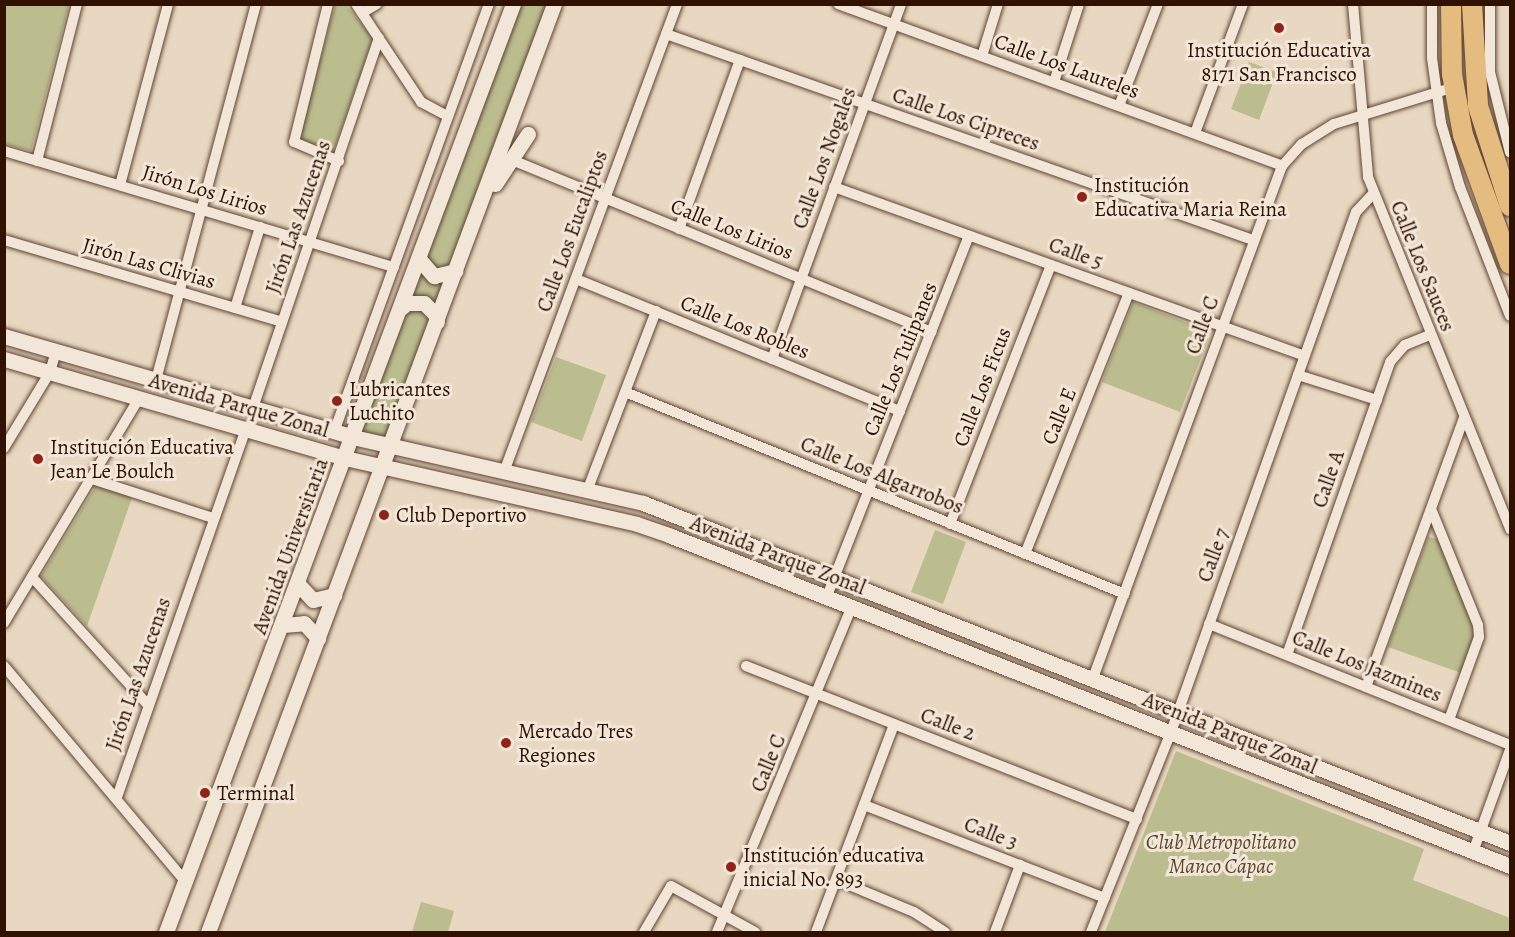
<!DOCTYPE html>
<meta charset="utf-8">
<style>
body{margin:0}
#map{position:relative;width:1515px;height:937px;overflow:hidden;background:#e9d8c1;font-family:Alegreya,serif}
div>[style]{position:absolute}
.green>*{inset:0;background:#bbbd8f}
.roads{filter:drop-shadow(0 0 2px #5f4432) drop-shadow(0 0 2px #5f4432)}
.street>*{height:10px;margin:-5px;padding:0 5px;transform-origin:5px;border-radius:5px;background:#f1e6d7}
.secondary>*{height:15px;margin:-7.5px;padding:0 7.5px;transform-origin:7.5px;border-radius:7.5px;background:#f1e6d7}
.highway>*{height:20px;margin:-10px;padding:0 10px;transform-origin:10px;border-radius:10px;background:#e4bc80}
.dots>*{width:16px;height:16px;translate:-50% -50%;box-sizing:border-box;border:3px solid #f1e6d7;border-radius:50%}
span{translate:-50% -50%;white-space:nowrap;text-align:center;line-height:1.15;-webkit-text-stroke:6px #f1e6d7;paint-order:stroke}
.poi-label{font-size:21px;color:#311202}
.left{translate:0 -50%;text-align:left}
.street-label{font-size:21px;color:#311202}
.park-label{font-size:21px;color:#5a452c;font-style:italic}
.frame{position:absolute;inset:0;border:6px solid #311202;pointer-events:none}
</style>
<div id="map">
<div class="green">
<i style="clip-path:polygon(4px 5px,69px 5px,31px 151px,5px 144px)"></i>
<i style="clip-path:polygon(335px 5px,346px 5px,373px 38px,333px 152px,299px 139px)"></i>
<i style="clip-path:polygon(519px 5px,549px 5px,388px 440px,361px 432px)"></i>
<i style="clip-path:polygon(1249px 62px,1277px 72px,1259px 120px,1231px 109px)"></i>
<i style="clip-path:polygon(1133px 302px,1211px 332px,1180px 412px,1102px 382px)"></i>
<i style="clip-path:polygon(556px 357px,606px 375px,582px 441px,531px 422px)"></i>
<i style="clip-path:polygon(97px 484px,132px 498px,87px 626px,41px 576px)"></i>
<i style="clip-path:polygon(935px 530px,966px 542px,943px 604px,911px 592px)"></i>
<i style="clip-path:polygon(1428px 537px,1442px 540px,1477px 636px,1464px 674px,1388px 647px)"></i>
<i style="clip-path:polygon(1176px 751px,1424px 849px,1413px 880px,1510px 918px,1510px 932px,1105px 932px)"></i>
<i style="clip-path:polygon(421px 902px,454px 911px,448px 932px,412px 932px)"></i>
</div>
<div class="roads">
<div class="street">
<i style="left:328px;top:4px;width:142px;rotate:103.8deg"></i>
<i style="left:294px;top:142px;width:49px;rotate:22.9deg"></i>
<i style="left:356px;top:4px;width:118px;rotate:56.4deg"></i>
<i style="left:421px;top:102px;width:30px;rotate:28deg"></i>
<i style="left:838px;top:4px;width:473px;rotate:20deg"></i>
<i style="left:1353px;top:4px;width:174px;rotate:85deg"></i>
<i style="left:1368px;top:177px;width:380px;rotate:68deg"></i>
<i style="left:1432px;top:4px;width:54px;rotate:90deg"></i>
<i style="left:1432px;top:58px;width:66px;rotate:82.1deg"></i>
<i style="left:1441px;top:123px;width:67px;rotate:73.5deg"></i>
<i style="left:1460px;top:187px;width:138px;rotate:68.8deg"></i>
<i style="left:1490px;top:4px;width:68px;rotate:90deg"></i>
<i style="left:1490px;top:72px;width:83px;rotate:76.1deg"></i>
<i style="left:362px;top:13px;width:17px;rotate:-31deg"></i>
<i style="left:666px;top:34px;width:622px;rotate:19.34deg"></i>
<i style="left:982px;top:56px;width:54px;rotate:-72.9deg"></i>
<i style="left:1054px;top:82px;width:82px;rotate:-72.2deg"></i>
<i style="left:1119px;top:106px;width:109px;rotate:-69.1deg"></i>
<i style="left:1195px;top:133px;width:138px;rotate:-69.6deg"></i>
<i style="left:4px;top:151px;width:407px;rotate:16.6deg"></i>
<i style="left:37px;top:161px;width:162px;rotate:-75.7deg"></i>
<i style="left:517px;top:162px;width:448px;rotate:22.3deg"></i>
<i style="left:120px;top:185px;width:187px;rotate:-75.1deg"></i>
<i style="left:834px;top:187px;width:500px;rotate:19.74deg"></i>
<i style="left:679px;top:229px;width:180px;rotate:-70.2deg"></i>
<i style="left:4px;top:240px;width:290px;rotate:16.4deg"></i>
<i style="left:576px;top:279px;width:350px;rotate:22.2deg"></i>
<i style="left:235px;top:308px;width:85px;rotate:-72.8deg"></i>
<i style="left:772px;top:359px;width:378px;rotate:-70deg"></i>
<i style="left:1298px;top:375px;width:83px;rotate:17.6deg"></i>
<i style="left:156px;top:380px;width:389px;rotate:-75.1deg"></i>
<i style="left:625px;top:392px;width:539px;rotate:22deg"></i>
<i style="left:253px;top:408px;width:391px;rotate:-71.2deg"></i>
<i style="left:334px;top:432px;width:455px;rotate:-70.1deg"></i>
<i style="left:4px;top:448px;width:89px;rotate:-58.8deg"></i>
<i style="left:50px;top:372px;width:22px;rotate:-74deg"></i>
<i style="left:504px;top:472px;width:499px;rotate:-69.7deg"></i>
<i style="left:92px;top:479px;width:127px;rotate:17.9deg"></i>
<i style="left:587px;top:491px;width:193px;rotate:-69deg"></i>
<i style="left:1432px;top:511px;width:123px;rotate:68deg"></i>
<i style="left:1478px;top:625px;width:12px;rotate:85deg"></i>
<i style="left:1479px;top:637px;width:88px;rotate:109.9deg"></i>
<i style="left:950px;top:524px;width:278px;rotate:-68.7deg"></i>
<i style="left:1025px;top:554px;width:281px;rotate:-68.3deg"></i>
<i style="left:32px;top:577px;width:173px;rotate:47.8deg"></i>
<i style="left:827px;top:596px;width:387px;rotate:-68.5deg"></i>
<i style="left:4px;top:623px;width:262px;rotate:-59deg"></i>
<i style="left:1209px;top:624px;width:324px;rotate:21.9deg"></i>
<i style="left:1287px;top:655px;width:311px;rotate:-70.6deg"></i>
<i style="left:1390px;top:362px;width:23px;rotate:-49deg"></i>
<i style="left:1405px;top:345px;width:27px;rotate:-22deg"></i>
<i style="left:4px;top:666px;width:280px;rotate:49.9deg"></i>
<i style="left:746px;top:666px;width:420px;rotate:21.4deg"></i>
<i style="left:1093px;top:678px;width:546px;rotate:-69.74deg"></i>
<i style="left:1282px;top:166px;width:30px;rotate:-48deg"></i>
<i style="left:1302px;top:144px;width:38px;rotate:-32deg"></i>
<i style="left:1334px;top:124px;width:126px;rotate:-17.1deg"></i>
<i style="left:1366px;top:687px;width:286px;rotate:-70deg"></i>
<i style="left:117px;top:797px;width:390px;rotate:-70.7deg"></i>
<i style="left:864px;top:805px;width:258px;rotate:21.1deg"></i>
<i style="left:1473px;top:852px;width:109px;rotate:-70.1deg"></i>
<i style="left:837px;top:880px;width:83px;rotate:22.6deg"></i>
<i style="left:914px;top:912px;width:37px;rotate:33deg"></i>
<i style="left:644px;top:932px;width:53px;rotate:-59.6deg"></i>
<i style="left:671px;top:886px;width:96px;rotate:28.7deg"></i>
<i style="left:717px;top:932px;width:353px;rotate:-67.5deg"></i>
<i style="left:816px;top:932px;width:222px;rotate:-69.4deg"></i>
<i style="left:995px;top:932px;width:72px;rotate:-69.5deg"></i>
<i style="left:1091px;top:932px;width:215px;rotate:-68.2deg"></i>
<i style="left:1171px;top:732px;width:552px;rotate:-70.42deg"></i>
<i style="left:1356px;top:212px;width:25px;rotate:-47deg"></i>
</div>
<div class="secondary">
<i style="left:495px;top:184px;width:60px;rotate:-56.6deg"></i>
<i style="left:419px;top:259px;width:23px;rotate:49deg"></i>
<i style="left:434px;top:276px;width:22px;rotate:-13deg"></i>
<i style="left:401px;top:308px;width:8px;rotate:-40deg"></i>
<i style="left:407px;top:303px;width:17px"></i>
<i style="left:424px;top:303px;width:16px;rotate:45deg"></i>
<i style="left:435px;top:314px;width:8px;rotate:76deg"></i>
<i style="left:4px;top:336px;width:363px;rotate:16.1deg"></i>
<i style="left:353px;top:437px;width:297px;rotate:12.8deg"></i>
<i style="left:643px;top:503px;width:931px;rotate:21.41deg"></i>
<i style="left:4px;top:359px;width:355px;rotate:16.2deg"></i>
<i style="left:345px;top:458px;width:299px;rotate:12.7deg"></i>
<i style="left:637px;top:524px;width:36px;rotate:19deg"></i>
<i style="left:671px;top:536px;width:902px;rotate:21.47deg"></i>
<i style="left:298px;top:584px;width:22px;rotate:47deg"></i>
<i style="left:313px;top:600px;width:22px;rotate:-13deg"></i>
<i style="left:283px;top:625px;width:21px;rotate:-5deg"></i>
<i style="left:304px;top:623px;width:21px;rotate:47deg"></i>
<i style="left:166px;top:932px;width:991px;rotate:-69.5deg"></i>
<i style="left:208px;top:932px;width:990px;rotate:-69.55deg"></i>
</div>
<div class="highway">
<i style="left:1451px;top:4px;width:70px;rotate:89.2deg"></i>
<i style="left:1452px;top:74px;width:62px;rotate:79.8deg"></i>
<i style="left:1463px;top:135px;width:137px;rotate:70deg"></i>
<i style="left:1472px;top:4px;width:102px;rotate:86.6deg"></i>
<i style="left:1478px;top:106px;width:105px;rotate:72.3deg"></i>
</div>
</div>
<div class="dots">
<i style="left:1279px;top:28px;background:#8f2418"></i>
<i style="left:1082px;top:197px;background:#8f2418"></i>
<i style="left:337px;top:401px;background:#8f2418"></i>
<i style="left:38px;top:459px;background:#8f2418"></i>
<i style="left:384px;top:515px;background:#8f2418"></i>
<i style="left:506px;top:743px;background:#8f2418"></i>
<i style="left:205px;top:793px;background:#8f2418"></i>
<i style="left:731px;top:867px;background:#8f2418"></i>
</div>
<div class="poi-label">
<span style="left:1279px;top:62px">Institución Educativa<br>8171 San Francisco</span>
<span class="left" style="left:1094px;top:197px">Institución<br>Educativa Maria Reina</span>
<span class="left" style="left:349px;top:401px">Lubricantes<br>Luchito</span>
<span class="left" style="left:50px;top:459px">Institución Educativa<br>Jean Le Boulch</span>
<span class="left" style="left:396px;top:515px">Club Deportivo</span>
<span class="left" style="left:518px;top:743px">Mercado Tres<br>Regiones</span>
<span class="left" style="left:217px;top:793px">Terminal</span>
<span class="left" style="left:743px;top:867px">Institución educativa<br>inicial No. 893</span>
</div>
<div class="street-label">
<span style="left:1067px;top:66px;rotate:20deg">Calle Los Laureles</span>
<span style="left:966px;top:119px;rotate:19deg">Calle Los Cipreces</span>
<span style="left:824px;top:158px;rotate:-70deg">Calle Los Nogales</span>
<span style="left:205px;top:190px;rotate:17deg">Jirón Los Lirios</span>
<span style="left:298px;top:217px;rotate:-71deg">Jirón Las Azucenas</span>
<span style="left:732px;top:229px;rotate:22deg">Calle Los Lirios</span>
<span style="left:572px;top:231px;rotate:-70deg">Calle Los Eucaliptos</span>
<span style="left:1076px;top:253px;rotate:20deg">Calle 5</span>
<span style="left:149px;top:263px;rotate:16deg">Jirón Las Clivias</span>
<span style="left:1423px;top:266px;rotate:68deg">Calle Los Sauces</span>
<span style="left:1202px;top:325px;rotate:-70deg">Calle C</span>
<span style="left:745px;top:327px;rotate:22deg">Calle Los Robles</span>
<span style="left:900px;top:359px;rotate:-68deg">Calle Los Tulipanes</span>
<span style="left:982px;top:387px;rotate:-69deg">Calle Los Ficus</span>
<span style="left:239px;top:405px;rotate:16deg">Avenida Parque Zonal</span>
<span style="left:1059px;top:416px;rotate:-68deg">Calle E</span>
<span style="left:882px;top:475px;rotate:22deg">Calle Los Algarrobos</span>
<span style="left:1328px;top:479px;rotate:-71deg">Calle A</span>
<span style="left:290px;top:546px;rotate:-70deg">Avenida Universitaria</span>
<span style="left:778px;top:555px;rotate:21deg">Avenida Parque Zonal</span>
<span style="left:1213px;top:555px;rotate:-70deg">Calle 7</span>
<span style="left:1367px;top:666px;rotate:22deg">Calle Los Jazmines</span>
<span style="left:138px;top:674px;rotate:-71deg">Jirón Las Azucenas</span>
<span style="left:948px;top:724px;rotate:21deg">Calle 2</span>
<span style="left:1230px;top:733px;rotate:22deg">Avenida Parque Zonal</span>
<span style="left:768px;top:763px;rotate:-68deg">Calle C</span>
<span style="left:991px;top:833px;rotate:21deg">Calle 3</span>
</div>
<div class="park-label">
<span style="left:1221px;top:854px">Club Metropolitano<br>Manco Cápac</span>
</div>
<div class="frame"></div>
</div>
